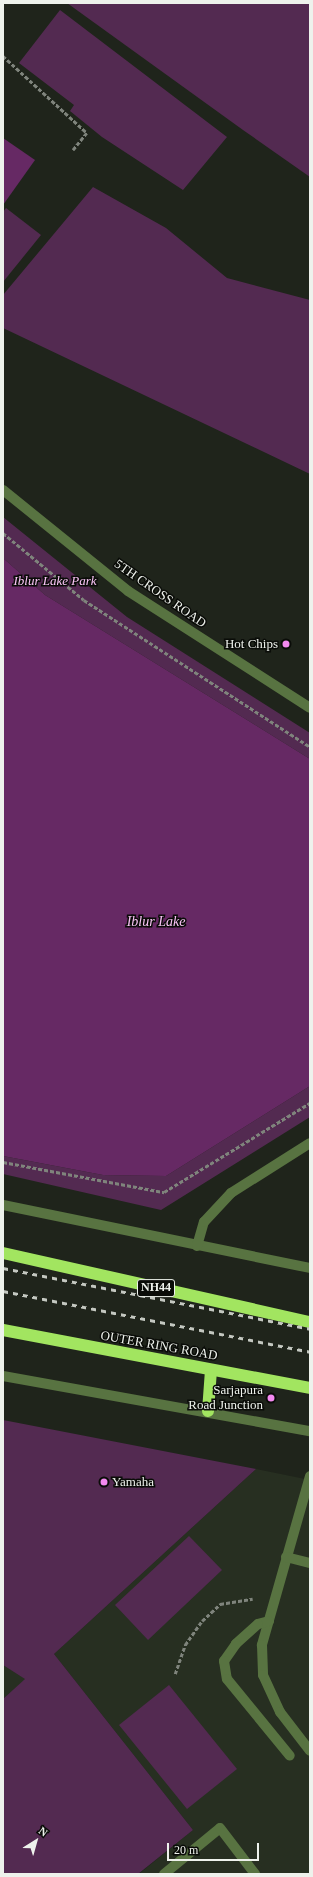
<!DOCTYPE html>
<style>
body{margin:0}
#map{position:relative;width:313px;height:1877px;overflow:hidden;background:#1f241b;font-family:Georgia,serif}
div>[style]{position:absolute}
.built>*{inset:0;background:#272f21}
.green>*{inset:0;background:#532a51}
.water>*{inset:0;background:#662964}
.path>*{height:2.5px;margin-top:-1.25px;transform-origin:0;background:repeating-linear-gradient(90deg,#7f847c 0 4px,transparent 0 6px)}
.minor>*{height:10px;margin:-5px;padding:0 5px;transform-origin:5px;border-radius:5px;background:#587341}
.highway>*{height:12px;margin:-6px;padding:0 6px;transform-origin:6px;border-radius:6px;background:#a2e560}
.rail>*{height:3px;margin-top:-1.5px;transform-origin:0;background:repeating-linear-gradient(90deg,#c4c8c1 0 5px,transparent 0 10px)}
.dots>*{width:11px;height:11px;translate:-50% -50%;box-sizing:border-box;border:2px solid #0a0c08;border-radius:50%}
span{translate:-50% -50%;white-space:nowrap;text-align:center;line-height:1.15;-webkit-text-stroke:3px #0a0c08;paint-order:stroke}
.shield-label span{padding:1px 3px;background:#0a0c08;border:1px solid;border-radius:3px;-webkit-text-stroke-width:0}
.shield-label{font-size:12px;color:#eef2ec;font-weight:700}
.park-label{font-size:13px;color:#fcc6f8;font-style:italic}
.street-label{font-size:13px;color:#eef2ec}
.poi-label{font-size:13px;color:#eef2ec}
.right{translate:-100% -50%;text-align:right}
.left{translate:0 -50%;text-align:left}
.water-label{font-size:14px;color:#f9c3f5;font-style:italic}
.frame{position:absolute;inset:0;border:4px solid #eef2ec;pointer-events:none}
.north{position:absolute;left:16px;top:1821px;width:40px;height:40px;-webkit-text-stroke:3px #0a0c08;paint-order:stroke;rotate:37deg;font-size:11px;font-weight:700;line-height:16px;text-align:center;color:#eef2ec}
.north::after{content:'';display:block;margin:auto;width:14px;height:18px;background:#eef2ec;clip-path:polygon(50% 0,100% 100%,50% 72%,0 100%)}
.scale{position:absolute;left:167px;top:1843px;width:92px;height:18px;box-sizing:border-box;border:2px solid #eef2ec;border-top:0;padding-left:5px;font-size:12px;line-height:14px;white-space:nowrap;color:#eef2ec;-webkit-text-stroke:3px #0a0c08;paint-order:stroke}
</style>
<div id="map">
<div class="built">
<i style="clip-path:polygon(256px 1469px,310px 1480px,310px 1874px,139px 1874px,193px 1830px,54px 1654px)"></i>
<i style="clip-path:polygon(3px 1665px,26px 1679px,3px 1699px)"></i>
</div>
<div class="green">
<i style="clip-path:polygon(67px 3px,310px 3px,310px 177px,243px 130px)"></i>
<i style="clip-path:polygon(60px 10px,227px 137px,183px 190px,102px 137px,70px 111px,74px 105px,19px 63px)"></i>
<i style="clip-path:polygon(93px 187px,166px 228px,227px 278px,310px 300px,310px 474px,3px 328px,3px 295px)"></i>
<i style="clip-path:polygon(6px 208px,41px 235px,3px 282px,3px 212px)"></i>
<i style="clip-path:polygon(3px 517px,127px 617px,310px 733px,310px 759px,45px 595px,3px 558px)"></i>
<i style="clip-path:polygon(310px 1086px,310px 1117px,161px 1210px,3px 1174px,3px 1156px,103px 1175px,166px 1176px)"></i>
<i style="clip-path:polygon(3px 1420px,256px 1469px,54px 1654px,193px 1830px,138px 1874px,3px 1874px,3px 1699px,25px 1679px,3px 1665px)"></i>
<i style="clip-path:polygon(189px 1536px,222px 1570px,148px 1640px,115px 1605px)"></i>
<i style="clip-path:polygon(169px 1685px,237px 1769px,187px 1809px,119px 1725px)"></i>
</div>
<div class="water">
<i style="clip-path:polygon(3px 138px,35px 160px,3px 205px)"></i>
<i style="clip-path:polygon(3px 558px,45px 595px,310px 759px,310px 1086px,166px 1176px,103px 1175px,3px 1156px)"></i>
</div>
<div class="path">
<i style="left:3px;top:56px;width:114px;rotate:42.5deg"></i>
<i style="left:87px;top:133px;width:22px;rotate:129deg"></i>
<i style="left:3px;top:533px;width:105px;rotate:39.6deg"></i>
<i style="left:84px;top:600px;width:270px;rotate:33deg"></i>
<i style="left:3px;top:1162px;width:164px;rotate:10.6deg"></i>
<i style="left:164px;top:1192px;width:171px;rotate:-31.4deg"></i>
<i style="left:175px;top:1674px;width:31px;rotate:-71deg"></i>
<i style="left:185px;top:1645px;width:29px;rotate:-55deg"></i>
<i style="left:202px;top:1621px;width:25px;rotate:-43deg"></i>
<i style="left:220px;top:1604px;width:33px;rotate:-9deg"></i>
</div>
<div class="minor">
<i style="left:3px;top:490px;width:161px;rotate:38.9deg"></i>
<i style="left:128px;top:591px;width:216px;rotate:32.7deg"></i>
<i style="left:3px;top:1205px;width:313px;rotate:11.6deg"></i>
<i style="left:197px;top:1246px;width:25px;rotate:-74deg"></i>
<i style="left:204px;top:1222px;width:40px;rotate:-47deg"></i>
<i style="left:231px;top:1193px;width:93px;rotate:-32.3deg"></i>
<i style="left:3px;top:1376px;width:312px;rotate:10.2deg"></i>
<i style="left:310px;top:1476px;width:176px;rotate:105.9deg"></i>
<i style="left:262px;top:1645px;width:30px;rotate:88deg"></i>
<i style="left:263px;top:1675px;width:41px;rotate:65.3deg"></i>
<i style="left:280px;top:1712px;width:49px;rotate:52.4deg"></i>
<i style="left:286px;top:1557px;width:25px;rotate:14deg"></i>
<i style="left:269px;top:1621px;width:11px;rotate:165deg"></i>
<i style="left:258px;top:1624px;width:30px;rotate:138deg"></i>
<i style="left:236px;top:1644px;width:21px;rotate:125deg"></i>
<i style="left:224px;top:1661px;width:18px;rotate:81deg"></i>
<i style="left:227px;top:1679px;width:99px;rotate:50.7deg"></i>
<i style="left:164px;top:1874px;width:72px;rotate:-39.4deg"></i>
<i style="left:220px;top:1828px;width:58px;rotate:52.7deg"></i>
</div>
<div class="highway">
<i style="left:3px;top:1253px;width:315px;rotate:12.7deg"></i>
<i style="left:3px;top:1330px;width:312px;rotate:10.7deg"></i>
<i style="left:208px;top:1411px;width:41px;rotate:-85.8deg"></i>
</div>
<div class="rail">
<i style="left:3px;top:1268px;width:313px;rotate:11.2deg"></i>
<i style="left:3px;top:1291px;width:313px;rotate:11.2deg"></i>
</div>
<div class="dots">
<i style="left:286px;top:644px;background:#f489f0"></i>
<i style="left:271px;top:1398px;background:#f489f0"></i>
<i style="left:104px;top:1482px;background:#f489f0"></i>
</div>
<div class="shield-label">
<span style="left:156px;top:1288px">NH44</span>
</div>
<div class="park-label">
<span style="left:55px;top:581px">Iblur Lake Park</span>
</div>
<div class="street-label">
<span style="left:160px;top:594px;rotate:35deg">5TH CROSS ROAD</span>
<span style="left:159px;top:1346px;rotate:10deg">OUTER RING ROAD</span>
</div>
<div class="poi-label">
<span class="right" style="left:278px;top:644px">Hot Chips</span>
<span class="right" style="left:263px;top:1398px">Sarjapura<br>Road Junction</span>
<span class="left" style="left:112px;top:1482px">Yamaha</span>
</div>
<div class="water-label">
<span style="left:156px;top:922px">Iblur Lake</span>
</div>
<div class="frame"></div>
<div class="north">N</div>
<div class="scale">20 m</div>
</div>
